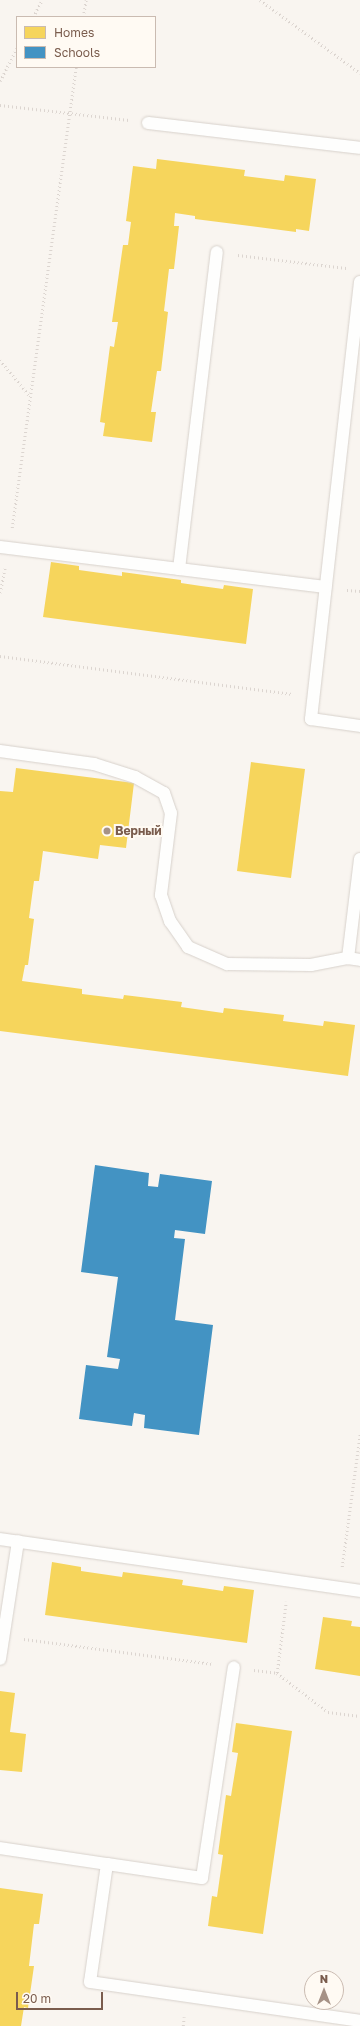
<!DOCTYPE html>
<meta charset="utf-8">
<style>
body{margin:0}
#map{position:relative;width:360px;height:2026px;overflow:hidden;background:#f9f5f0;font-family:"Golos Text",sans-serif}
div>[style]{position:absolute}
.homes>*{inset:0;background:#f6d55c}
.schools>*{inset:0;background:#4393c3}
.path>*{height:2.5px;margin-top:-1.25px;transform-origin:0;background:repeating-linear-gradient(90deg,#dcd5d0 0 1px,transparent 0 4px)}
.roads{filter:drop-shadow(0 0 1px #d7d1cb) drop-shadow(0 0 1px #d7d1cb)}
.service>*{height:12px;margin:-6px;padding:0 6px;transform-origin:6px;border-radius:6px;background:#fefefd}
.dots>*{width:11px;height:11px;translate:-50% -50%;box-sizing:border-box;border:2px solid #fffaf3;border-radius:50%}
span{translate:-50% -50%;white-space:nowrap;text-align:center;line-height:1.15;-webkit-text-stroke:4px #fffaf3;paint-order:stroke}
.poi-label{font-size:12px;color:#7a5c4d;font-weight:700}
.left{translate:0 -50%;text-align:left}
.legend{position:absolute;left:16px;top:16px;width:140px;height:52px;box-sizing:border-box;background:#fffaf3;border:1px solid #cabbb1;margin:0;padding:5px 7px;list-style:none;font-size:12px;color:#7a5c4d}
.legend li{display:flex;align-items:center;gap:8px;height:20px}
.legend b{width:20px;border:1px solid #cabbb1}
.north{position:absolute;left:304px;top:1970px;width:40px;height:40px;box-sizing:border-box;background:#fffaf3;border:1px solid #cabbb1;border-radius:50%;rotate:0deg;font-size:11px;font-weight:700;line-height:16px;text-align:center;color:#7a5c4d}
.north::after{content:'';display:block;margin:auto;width:14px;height:18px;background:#a69286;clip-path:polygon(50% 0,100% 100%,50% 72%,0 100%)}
.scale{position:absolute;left:16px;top:1992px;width:87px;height:18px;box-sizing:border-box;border:2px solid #7a5c4d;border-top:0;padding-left:5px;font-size:12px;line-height:14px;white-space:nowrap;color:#7a5c4d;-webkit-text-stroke:3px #fffaf3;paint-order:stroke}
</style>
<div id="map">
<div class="homes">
<i style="clip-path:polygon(157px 159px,245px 170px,244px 176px,284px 181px,285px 175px,316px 179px,309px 231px,296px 229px,296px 232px,195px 219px,195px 216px,175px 213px,174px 226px,179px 226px,174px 269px,169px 269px,164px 311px,168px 312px,161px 371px,157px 371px,151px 412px,156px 412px,152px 442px,103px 436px,105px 423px,100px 422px,110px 346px,114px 347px,118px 322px,112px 322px,123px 245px,128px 245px,131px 222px,126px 221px,133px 166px,156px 169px)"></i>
<i style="clip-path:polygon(51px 562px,79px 566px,79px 570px,122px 576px,122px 572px,181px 580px,181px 583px,201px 586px,223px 589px,224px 585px,253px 589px,246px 644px,43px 617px)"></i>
<i style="clip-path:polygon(251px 762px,305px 769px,291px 878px,237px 871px)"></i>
<i style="clip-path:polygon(16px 768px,134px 783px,126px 848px,100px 845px,98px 859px,43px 851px,39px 881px,34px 881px,29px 918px,34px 919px,28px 965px,25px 965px,22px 981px,82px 989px,82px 994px,123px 999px,124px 995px,182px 1002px,181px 1007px,223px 1013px,224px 1008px,284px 1015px,283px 1021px,323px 1026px,324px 1021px,355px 1025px,348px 1076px,0 1031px,0 791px,13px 792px)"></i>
<i style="clip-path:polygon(52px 1562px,81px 1567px,81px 1571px,122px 1577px,123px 1572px,183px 1580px,182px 1585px,203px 1588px,223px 1591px,224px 1586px,254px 1590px,247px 1643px,45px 1615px)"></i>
<i style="clip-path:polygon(323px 1617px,352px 1621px,351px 1626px,360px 1627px,360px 1676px,315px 1669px)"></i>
<i style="clip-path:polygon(0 1691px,15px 1693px,10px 1732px,26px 1734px,22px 1772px,0 1770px)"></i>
<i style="clip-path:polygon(236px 1723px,292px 1731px,263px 1934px,208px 1926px,212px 1896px,217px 1897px,223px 1855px,218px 1854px,226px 1795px,231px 1796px,238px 1753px,232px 1752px)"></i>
<i style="clip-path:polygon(0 1888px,43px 1894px,39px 1924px,34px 1924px,29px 1966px,34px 1966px,28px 2008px,24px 2007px,21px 2026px,0 2026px)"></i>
</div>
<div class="schools">
<i style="clip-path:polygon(95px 1165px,149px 1173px,148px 1186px,158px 1187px,160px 1174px,212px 1181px,205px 1234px,175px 1230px,174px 1238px,185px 1239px,175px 1320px,213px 1325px,199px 1435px,144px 1428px,145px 1415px,134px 1413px,132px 1426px,79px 1419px,86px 1365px,118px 1369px,120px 1359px,107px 1357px,118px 1277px,81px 1272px)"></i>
</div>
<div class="path">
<i style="left:260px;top:0;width:124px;rotate:36.1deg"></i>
<i style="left:33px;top:17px;width:19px;rotate:-62deg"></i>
<i style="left:83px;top:17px;width:17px;rotate:-80deg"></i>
<i style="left:0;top:81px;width:37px;rotate:-63deg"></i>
<i style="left:0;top:105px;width:130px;rotate:6.6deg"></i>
<i style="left:238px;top:255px;width:109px;rotate:6.9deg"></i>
<i style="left:0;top:360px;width:47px;rotate:50.2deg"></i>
<i style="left:12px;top:528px;width:465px;rotate:-82.1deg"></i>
<i style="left:347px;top:590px;width:13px;rotate:4deg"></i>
<i style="left:0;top:593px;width:25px;rotate:-79deg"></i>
<i style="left:0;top:656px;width:295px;rotate:7.4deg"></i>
<i style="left:342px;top:1567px;width:134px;rotate:-82.3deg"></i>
<i style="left:24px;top:1639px;width:191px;rotate:7.5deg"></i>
<i style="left:254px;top:1670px;width:23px;rotate:7deg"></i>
<i style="left:277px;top:1673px;width:64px;rotate:37.4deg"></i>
<i style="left:328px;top:1712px;width:32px;rotate:7deg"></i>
<i style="left:277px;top:1673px;width:72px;rotate:-82.8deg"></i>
<i style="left:183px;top:2026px;width:9px;rotate:-84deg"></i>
</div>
<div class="roads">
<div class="service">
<i style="left:148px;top:123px;width:213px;rotate:6.7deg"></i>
<i style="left:360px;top:282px;width:440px;rotate:96.4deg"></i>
<i style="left:311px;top:719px;width:49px;rotate:8.1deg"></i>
<i style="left:0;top:547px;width:328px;rotate:7deg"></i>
<i style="left:179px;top:569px;width:319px;rotate:-83.2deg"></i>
<i style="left:0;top:751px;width:95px;rotate:7.9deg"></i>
<i style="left:94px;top:764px;width:43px;rotate:17.6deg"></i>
<i style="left:135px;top:777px;width:33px;rotate:29deg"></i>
<i style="left:164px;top:793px;width:21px;rotate:71deg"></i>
<i style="left:171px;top:813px;width:83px;rotate:97deg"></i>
<i style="left:161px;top:895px;width:28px;rotate:71deg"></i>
<i style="left:170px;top:921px;width:32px;rotate:55deg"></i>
<i style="left:188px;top:947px;width:43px;rotate:23.6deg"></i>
<i style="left:227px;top:964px;width:84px;rotate:0.7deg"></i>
<i style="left:311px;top:965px;width:38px;rotate:-11deg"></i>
<i style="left:360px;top:859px;width:100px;rotate:96.9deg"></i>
<i style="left:348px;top:958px;width:12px;rotate:9deg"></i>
<i style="left:0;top:1539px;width:364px;rotate:8.2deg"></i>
<i style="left:0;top:1659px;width:119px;rotate:-81.3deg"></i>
<i style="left:0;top:1848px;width:108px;rotate:8.5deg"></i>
<i style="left:107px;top:1864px;width:119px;rotate:98.2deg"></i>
<i style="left:90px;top:1982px;width:273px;rotate:8.2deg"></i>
<i style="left:107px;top:1864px;width:96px;rotate:8.4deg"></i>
<i style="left:202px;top:1878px;width:213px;rotate:-81.4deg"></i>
</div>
</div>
<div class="dots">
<i style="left:107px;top:831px;background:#a69286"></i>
</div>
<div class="poi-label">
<span class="left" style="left:115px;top:831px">Верный</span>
</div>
<ul class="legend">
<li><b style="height:11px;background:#f6d55c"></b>Homes</li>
<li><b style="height:11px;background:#4393c3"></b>Schools</li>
</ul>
<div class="north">N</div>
<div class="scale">20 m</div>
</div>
